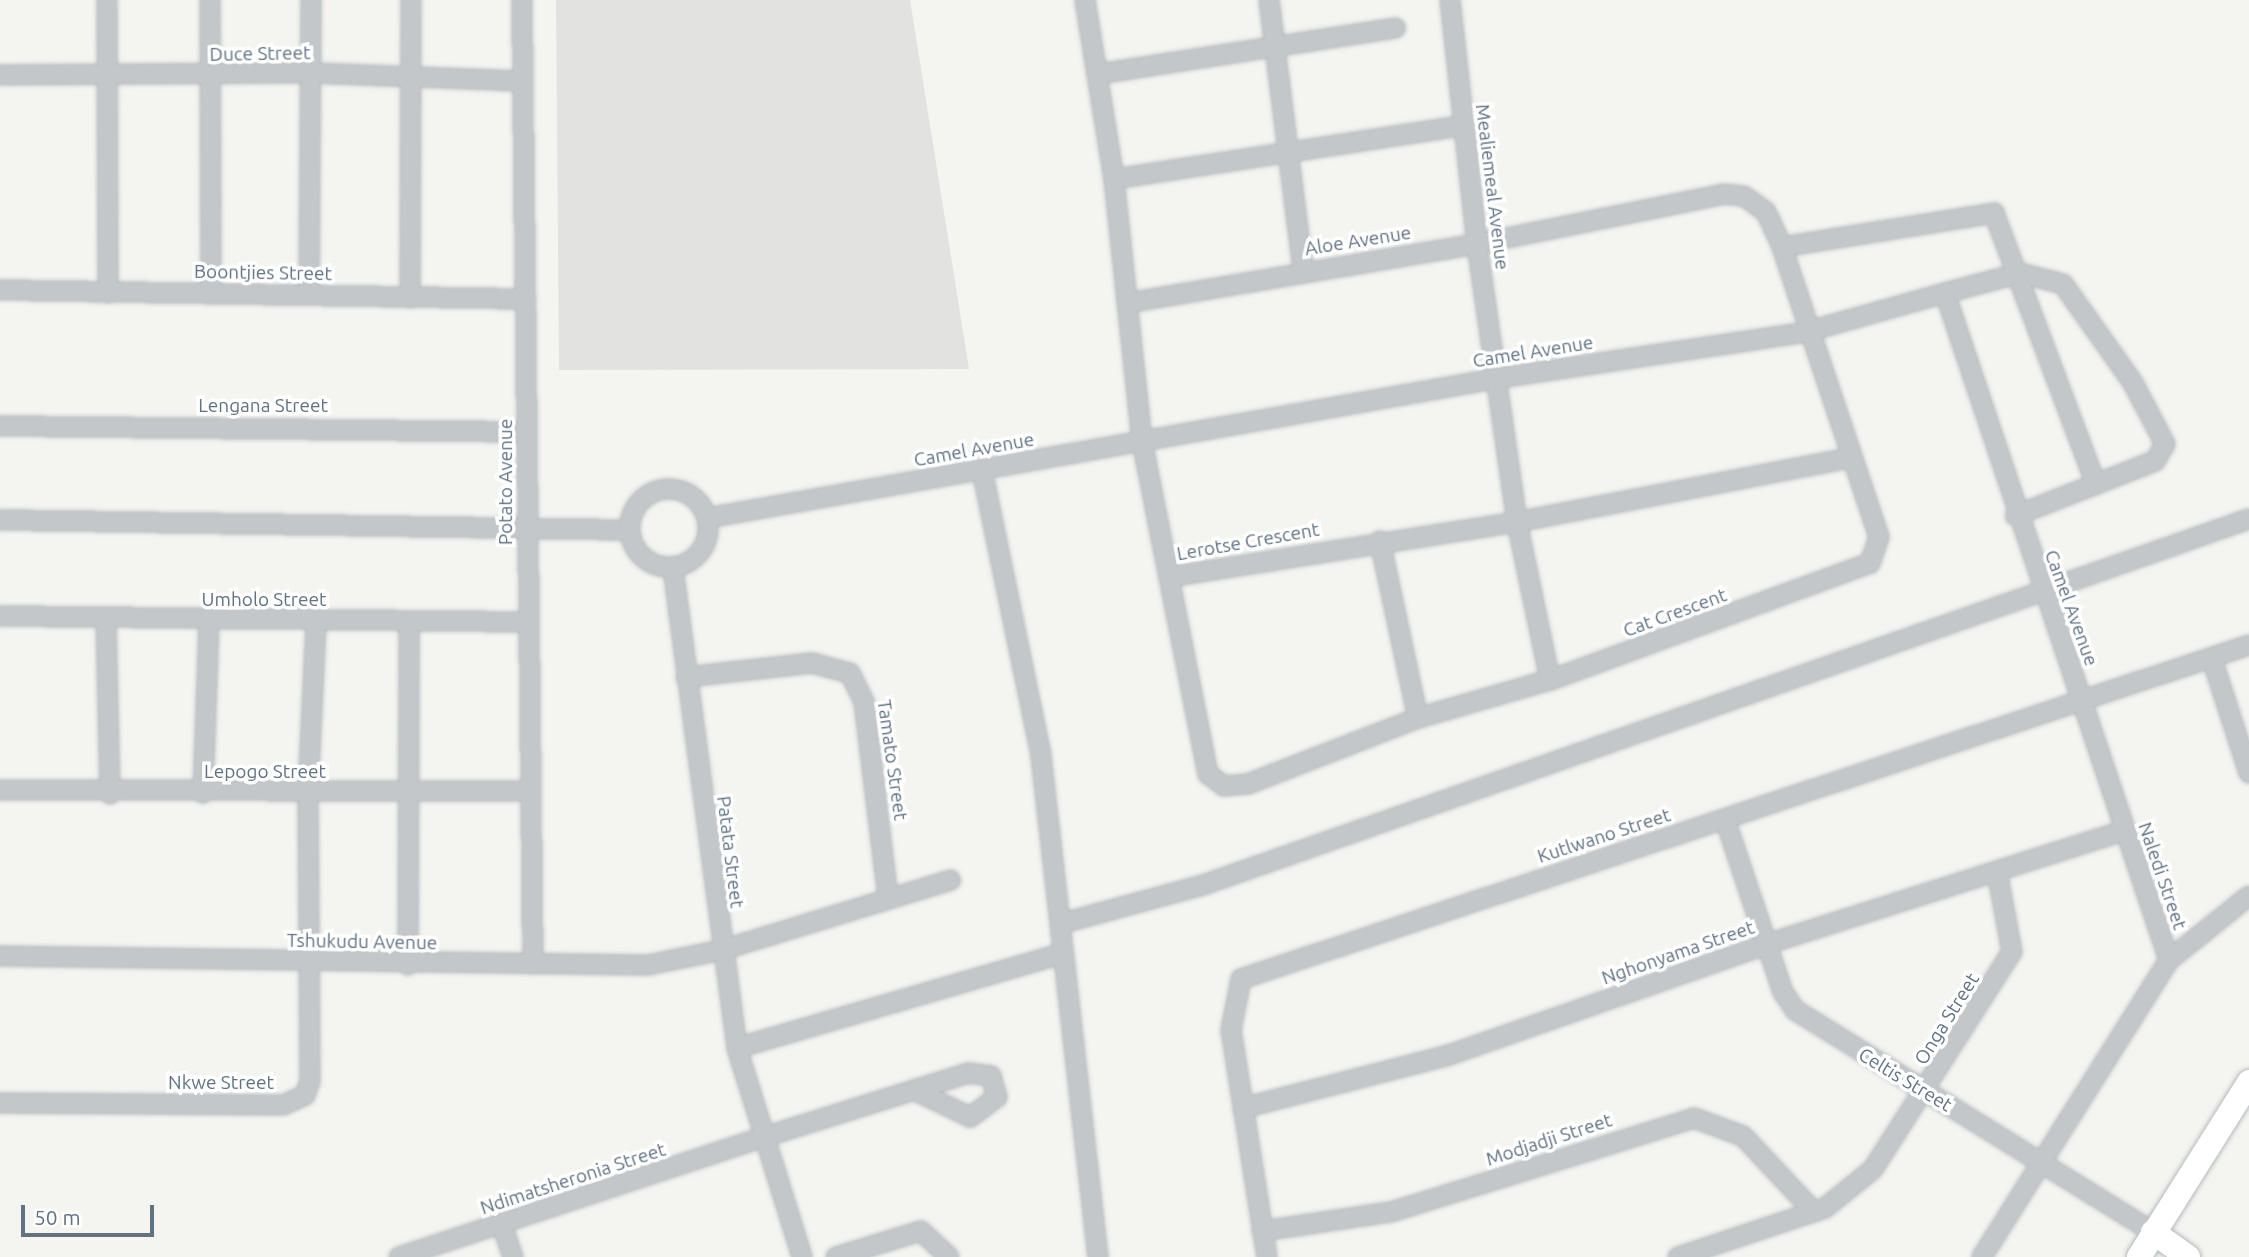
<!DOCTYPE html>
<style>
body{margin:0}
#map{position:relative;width:2249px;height:1257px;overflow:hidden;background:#f4f4f0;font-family:Ubuntu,sans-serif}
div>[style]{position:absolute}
.built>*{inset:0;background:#e2e3e1}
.roads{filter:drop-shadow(0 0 2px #b5babf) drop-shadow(0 0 2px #b5babf)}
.street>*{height:18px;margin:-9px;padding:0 9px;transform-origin:9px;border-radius:9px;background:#c3c7ca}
.street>.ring{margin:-9px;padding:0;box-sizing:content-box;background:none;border:18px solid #c3c7ca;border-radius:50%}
.secondary>*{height:24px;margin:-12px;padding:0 12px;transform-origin:12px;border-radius:12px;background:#fff}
span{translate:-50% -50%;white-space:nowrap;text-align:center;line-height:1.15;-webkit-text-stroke:7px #fff;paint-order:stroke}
.street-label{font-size:19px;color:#617283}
.scale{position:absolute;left:21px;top:1205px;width:133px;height:32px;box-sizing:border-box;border:4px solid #617283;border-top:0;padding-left:9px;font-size:21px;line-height:24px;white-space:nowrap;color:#617283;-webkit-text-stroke:5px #fff;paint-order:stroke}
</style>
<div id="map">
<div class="built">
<i style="clip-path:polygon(556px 0,910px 0,969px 369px,559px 370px)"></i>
</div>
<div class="roads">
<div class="street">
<i style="left:107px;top:0;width:293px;rotate:89.8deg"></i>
<i style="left:210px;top:0;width:294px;rotate:89.8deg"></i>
<i style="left:522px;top:0;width:964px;rotate:89.35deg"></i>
<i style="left:1085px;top:0;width:181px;rotate:80.8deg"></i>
<i style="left:1114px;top:179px;width:263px;rotate:83.9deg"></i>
<i style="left:1142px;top:441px;width:339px;rotate:78.8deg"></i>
<i style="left:1208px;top:774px;width:20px;rotate:37deg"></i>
<i style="left:1224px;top:786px;width:24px;rotate:-5deg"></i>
<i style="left:1248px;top:784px;width:182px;rotate:-21.2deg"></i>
<i style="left:1418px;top:718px;width:137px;rotate:-16.1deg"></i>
<i style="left:1269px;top:0;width:272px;rotate:82.8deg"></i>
<i style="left:1098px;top:74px;width:301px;rotate:-8.8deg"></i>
<i style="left:0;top:75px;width:311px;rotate:-0.4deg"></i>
<i style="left:311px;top:73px;width:211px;rotate:2.2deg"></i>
<i style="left:1114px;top:179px;width:352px;rotate:-8.7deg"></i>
<i style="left:1782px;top:247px;width:215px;rotate:-9.1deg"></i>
<i style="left:1994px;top:213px;width:290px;rotate:69.4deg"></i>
<i style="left:0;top:290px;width:526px;rotate:0.98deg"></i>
<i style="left:1945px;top:293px;width:78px;rotate:-14.9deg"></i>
<i style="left:2020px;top:273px;width:44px;rotate:14.3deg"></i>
<i style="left:2063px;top:284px;width:121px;rotate:54.7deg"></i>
<i style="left:2133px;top:383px;width:69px;rotate:62.3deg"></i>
<i style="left:2165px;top:444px;width:20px;rotate:120deg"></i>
<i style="left:2155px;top:461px;width:150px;rotate:158.6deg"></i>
<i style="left:309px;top:294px;width:294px;rotate:-89.6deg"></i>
<i style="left:410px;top:298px;width:298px;rotate:-89.8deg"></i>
<i style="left:1127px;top:303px;width:355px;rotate:-9.6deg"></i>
<i style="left:1477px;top:244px;width:252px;rotate:-11.4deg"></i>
<i style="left:1724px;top:194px;width:20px;rotate:6deg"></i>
<i style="left:1744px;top:196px;width:27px;rotate:36deg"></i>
<i style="left:1766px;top:212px;width:38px;rotate:65deg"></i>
<i style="left:1782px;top:247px;width:306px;rotate:71.5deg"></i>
<i style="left:1879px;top:537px;width:28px;rotate:109deg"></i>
<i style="left:1870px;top:563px;width:341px;rotate:159.9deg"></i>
<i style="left:1550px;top:680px;width:161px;rotate:-101.8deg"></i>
<i style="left:1517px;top:522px;width:281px;rotate:-98.2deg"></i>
<i style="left:1477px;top:244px;width:245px;rotate:-96.3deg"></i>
<i style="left:0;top:426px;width:527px;rotate:0.65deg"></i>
<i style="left:982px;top:470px;width:292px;rotate:78.3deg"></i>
<i style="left:1041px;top:756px;width:504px;rotate:83.51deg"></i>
<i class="ring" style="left:630px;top:489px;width:60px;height:60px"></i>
<i style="left:707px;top:518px;width:804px;rotate:-10.02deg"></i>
<i style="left:1499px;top:378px;width:310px;rotate:-8.5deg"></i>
<i style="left:1806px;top:332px;width:144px;rotate:-15.7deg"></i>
<i style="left:1945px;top:293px;width:704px;rotate:71.44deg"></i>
<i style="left:2169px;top:960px;width:351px;rotate:122.2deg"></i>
<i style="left:0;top:520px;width:629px;rotate:0.91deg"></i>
<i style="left:1380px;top:541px;width:181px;rotate:77.9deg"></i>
<i style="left:673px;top:568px;width:484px;rotate:82.4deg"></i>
<i style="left:737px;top:1048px;width:219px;rotate:72.7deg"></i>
<i style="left:1169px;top:577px;width:352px;rotate:-9deg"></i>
<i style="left:1517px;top:522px;width:338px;rotate:-10.9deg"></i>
<i style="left:0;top:616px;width:528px;rotate:0.65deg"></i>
<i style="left:106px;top:619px;width:175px;rotate:88.7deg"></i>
<i style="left:2212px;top:659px;width:120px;rotate:72deg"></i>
<i style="left:686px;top:677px;width:127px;rotate:-6.3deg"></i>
<i style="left:812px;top:663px;width:39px;rotate:15deg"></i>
<i style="left:850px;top:673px;width:32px;rotate:64deg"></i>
<i style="left:864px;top:702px;width:196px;rotate:83deg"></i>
<i style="left:0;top:790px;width:530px;rotate:0.11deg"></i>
<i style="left:203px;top:793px;width:173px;rotate:-88deg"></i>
<i style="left:1725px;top:819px;width:182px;rotate:71.5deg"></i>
<i style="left:1783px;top:992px;width:22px;rotate:56deg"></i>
<i style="left:1795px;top:1010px;width:421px;rotate:31.8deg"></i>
<i style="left:1063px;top:923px;width:145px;rotate:-15.2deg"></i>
<i style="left:1203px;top:885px;width:1108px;rotate:-19.29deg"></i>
<i style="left:0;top:956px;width:648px;rotate:0.8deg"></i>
<i style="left:648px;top:965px;width:76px;rotate:-11.5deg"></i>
<i style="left:722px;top:950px;width:239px;rotate:-17deg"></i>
<i style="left:2169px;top:960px;width:102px;rotate:-38.7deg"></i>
<i style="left:408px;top:965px;width:343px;rotate:-89.8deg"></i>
<i style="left:737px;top:1048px;width:336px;rotate:-16.2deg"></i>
<i style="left:0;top:1103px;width:283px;rotate:0.4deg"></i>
<i style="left:283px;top:1105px;width:24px;rotate:-24deg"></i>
<i style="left:305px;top:1095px;width:15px;rotate:-70deg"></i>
<i style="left:310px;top:1081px;width:288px;rotate:-90.4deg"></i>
<i style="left:308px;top:793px;width:172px;rotate:-87.3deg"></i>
<i style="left:1243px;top:1108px;width:210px;rotate:-14.4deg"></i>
<i style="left:1446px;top:1056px;width:340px;rotate:-19.2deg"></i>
<i style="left:1767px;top:944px;width:374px;rotate:-17.6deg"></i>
<i style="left:502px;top:1225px;width:34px;rotate:71deg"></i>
<i style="left:1262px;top:1231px;width:130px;rotate:-8.4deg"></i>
<i style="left:1391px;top:1212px;width:317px;rotate:-17.2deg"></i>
<i style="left:1694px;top:1118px;width:52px;rotate:20.2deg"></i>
<i style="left:1743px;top:1136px;width:104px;rotate:46.9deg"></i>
<i style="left:399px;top:1257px;width:381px;rotate:-18.2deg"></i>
<i style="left:761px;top:1138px;width:217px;rotate:-17.4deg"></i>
<i style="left:968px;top:1073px;width:23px;rotate:7deg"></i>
<i style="left:991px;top:1076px;width:22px;rotate:74deg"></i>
<i style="left:997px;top:1097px;width:34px;rotate:143deg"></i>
<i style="left:970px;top:1117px;width:62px;rotate:-154.3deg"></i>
<i style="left:836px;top:1257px;width:89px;rotate:-17deg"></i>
<i style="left:921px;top:1231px;width:38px;rotate:43deg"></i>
<i style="left:1267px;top:1257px;width:230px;rotate:-99deg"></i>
<i style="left:1231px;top:1030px;width:52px;rotate:-78.9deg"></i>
<i style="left:1241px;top:979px;width:1062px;rotate:-18.33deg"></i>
<i style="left:1678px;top:1257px;width:155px;rotate:-18.4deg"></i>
<i style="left:1825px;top:1208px;width:62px;rotate:-39.1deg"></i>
<i style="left:1873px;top:1169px;width:258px;rotate:-57.4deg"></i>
<i style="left:2012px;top:952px;width:82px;rotate:-100.5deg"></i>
</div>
<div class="secondary">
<i style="left:2153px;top:1232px;width:43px;rotate:35.5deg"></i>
<i style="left:2139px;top:1257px;width:207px;rotate:-57.8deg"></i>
</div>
</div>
<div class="street-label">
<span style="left:260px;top:54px;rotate:-1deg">Duce Street</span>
<span style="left:1492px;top:187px;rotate:83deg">Mealiemeal Avenue</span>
<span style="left:1358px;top:241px;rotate:-9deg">Aloe Avenue</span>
<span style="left:263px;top:273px;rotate:1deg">Boontjies Street</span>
<span style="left:1533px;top:352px;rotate:-9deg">Camel Avenue</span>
<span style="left:263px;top:406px">Lengana Street</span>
<span style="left:974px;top:450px;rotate:-10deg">Camel Avenue</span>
<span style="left:506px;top:482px;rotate:-90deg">Potato Avenue</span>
<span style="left:1248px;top:542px;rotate:-10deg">Lerotse Crescent</span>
<span style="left:264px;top:600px">Umholo Street</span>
<span style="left:2071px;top:608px;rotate:70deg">Camel Avenue</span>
<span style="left:1675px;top:613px;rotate:-20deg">Cat Crescent</span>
<span style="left:892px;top:760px;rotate:82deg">Tamato Street</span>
<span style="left:265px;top:772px">Lepogo Street</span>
<span style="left:1604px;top:836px;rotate:-18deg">Kutlwano Street</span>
<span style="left:730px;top:852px;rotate:83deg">Patata Street</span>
<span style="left:2162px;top:876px;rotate:71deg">Naledi Street</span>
<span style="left:362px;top:942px;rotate:1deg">Tshukudu Avenue</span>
<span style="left:1678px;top:953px;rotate:-19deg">Nghonyama Street</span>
<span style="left:1947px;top:1019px;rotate:-58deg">Onga Street</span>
<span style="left:1905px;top:1080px;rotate:31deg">Celtis Street</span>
<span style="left:221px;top:1083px">Nkwe Street</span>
<span style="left:1549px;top:1140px;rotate:-18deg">Modjadji Street</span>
<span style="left:573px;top:1179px;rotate:-18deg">Ndimatsheronia Street</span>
</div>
<div class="scale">50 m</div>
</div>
